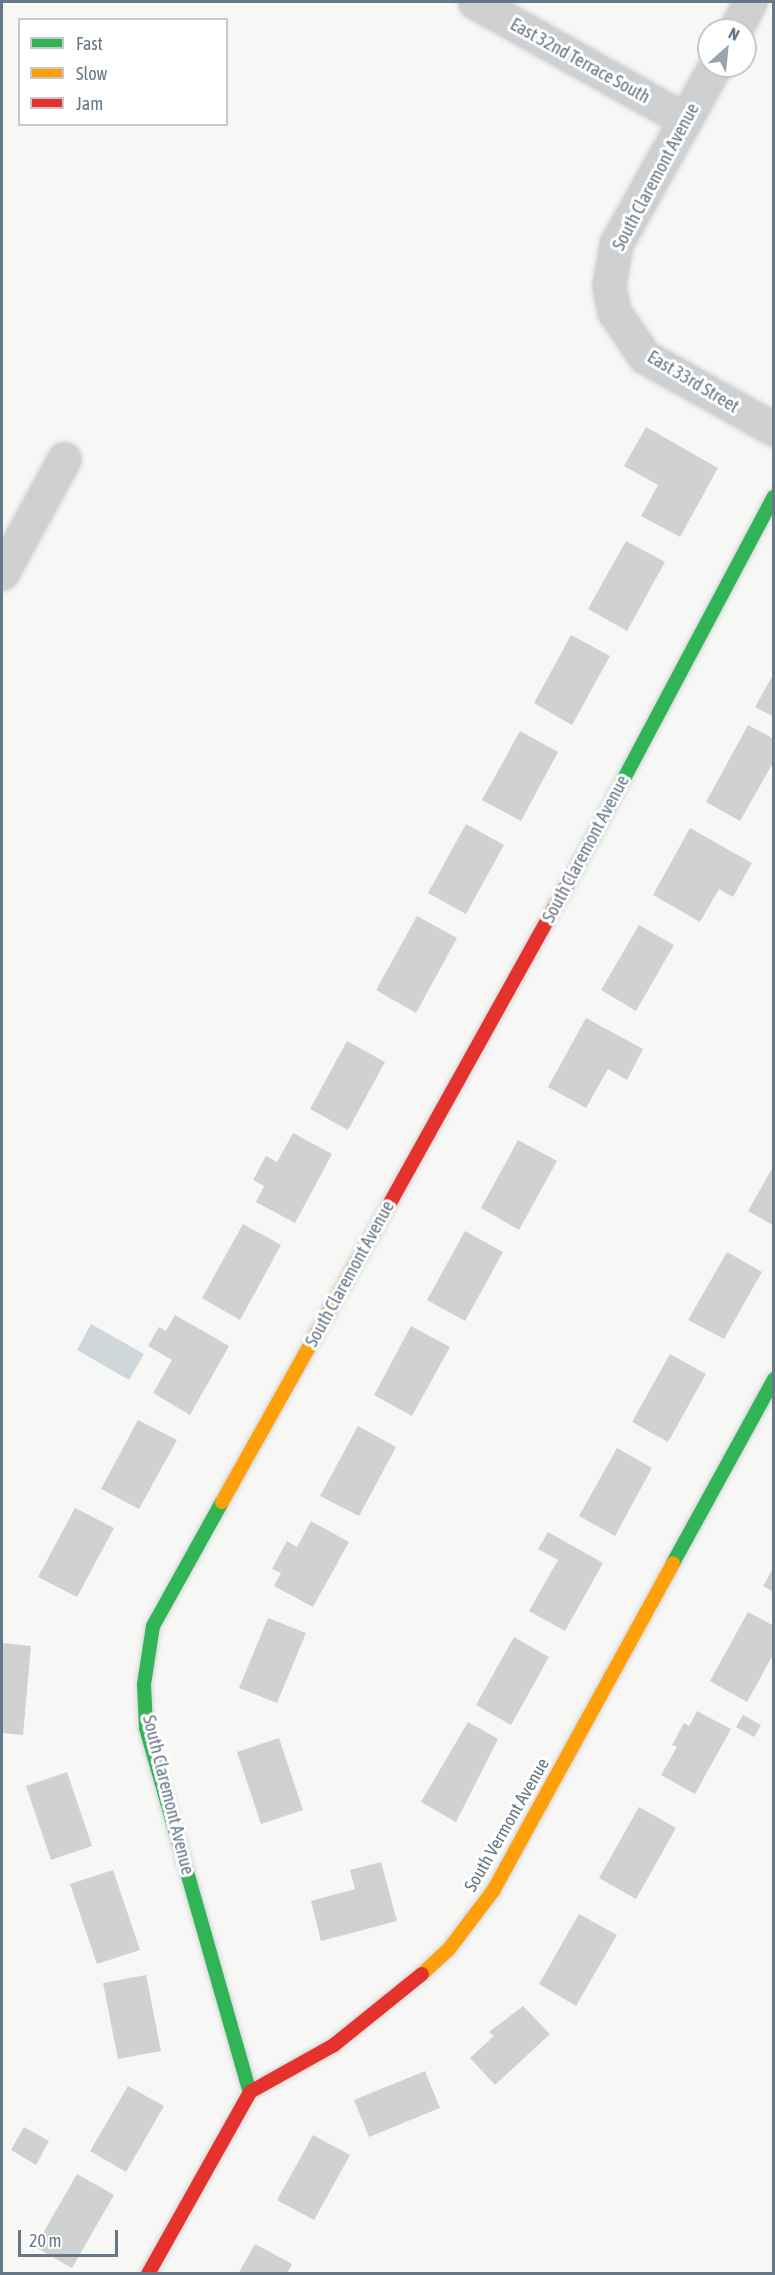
<!DOCTYPE html>
<style>
body{margin:0}
#map{position:relative;width:775px;height:2275px;overflow:hidden;background:#f7f7f6;font-family:"Asap Condensed",sans-serif}
div>[style]{position:absolute}
.water>*{inset:0;background:#d0d7db}
.building>*{inset:0;background:#d0d2d2}
.roads{filter:drop-shadow(0 0 2px #d2d4d5) drop-shadow(0 0 2px #d2d4d5)}
.street>*{height:33px;margin:-16.5px;padding:0 16.5px;transform-origin:16.5px;border-radius:16.5px;background:#ced0d1}
.fast>*{height:14px;margin:-7px;padding:0 7px;transform-origin:7px;border-radius:7px;background:#30b455}
.slow>*{height:14px;margin:-7px;padding:0 7px;transform-origin:7px;border-radius:7px;background:#ff9f0a}
.jam>*{height:14px;margin:-7px;padding:0 7px;transform-origin:7px;border-radius:7px;background:#e5322d}
span{translate:-50% -50%;white-space:nowrap;text-align:center;line-height:1.15;-webkit-text-stroke:6px #fff;paint-order:stroke}
.street-label{font-size:18px;color:#667787}
.frame{position:absolute;inset:0;border:3px solid #667787;pointer-events:none}
.legend{position:absolute;left:18px;top:18px;width:210px;height:108px;box-sizing:border-box;background:#fff;border:2px solid #c2c9cf;margin:0;padding:8px 10px;list-style:none;font-size:18px;color:#667787}
.legend li{display:flex;align-items:center;gap:12px;height:30px}
.legend b{width:30px;border:2px solid #c2c9cf}
.north{position:absolute;left:697px;top:18px;width:60px;height:60px;box-sizing:border-box;background:#fff;border:2px solid #c2c9cf;border-radius:50%;rotate:27deg;font-size:16px;font-weight:700;line-height:24px;text-align:center;color:#667787}
.north::after{content:'';display:block;margin:auto;width:21px;height:27px;background:#99a4ae;clip-path:polygon(50% 0,100% 100%,50% 72%,0 100%)}
.scale{position:absolute;left:18px;top:2230px;width:100px;height:27px;box-sizing:border-box;border:3px solid #667787;border-top:0;padding-left:8px;font-size:18px;line-height:21px;white-space:nowrap;color:#667787;-webkit-text-stroke:4px #fff;paint-order:stroke}
</style>
<div id="map">
<div class="water">
<i style="clip-path:polygon(91px 1324px,144px 1354px,129px 1380px,77px 1350px)"></i>
</div>
<div class="building">
<i style="clip-path:polygon(646px 427px,718px 468px,680px 537px,641px 516px,658px 485px,624px 466px)"></i>
<i style="clip-path:polygon(626px 541px,665px 562px,627px 631px,588px 609px)"></i>
<i style="clip-path:polygon(571px 635px,610px 656px,572px 725px,534px 703px)"></i>
<i style="clip-path:polygon(774px 673px,774px 717px,755px 707px)"></i>
<i style="clip-path:polygon(748px 725px,774px 739px,774px 761px,740px 821px,706px 802px)"></i>
<i style="clip-path:polygon(520px 731px,558px 752px,521px 821px,482px 800px)"></i>
<i style="clip-path:polygon(466px 824px,504px 845px,466px 914px,428px 893px)"></i>
<i style="clip-path:polygon(690px 828px,752px 863px,733px 897px,719px 889px,700px 922px,653px 895px)"></i>
<i style="clip-path:polygon(417px 916px,457px 938px,416px 1013px,376px 990px)"></i>
<i style="clip-path:polygon(639px 925px,674px 945px,636px 1011px,601px 990px)"></i>
<i style="clip-path:polygon(586px 1018px,643px 1049px,627px 1080px,608px 1069px,586px 1108px,548px 1087px)"></i>
<i style="clip-path:polygon(347px 1041px,385px 1062px,348px 1130px,310px 1109px)"></i>
<i style="clip-path:polygon(293px 1133px,332px 1154px,295px 1223px,256px 1202px,264px 1186px,253px 1180px,266px 1156px,277px 1162px)"></i>
<i style="clip-path:polygon(518px 1140px,557px 1161px,519px 1230px,481px 1208px)"></i>
<i style="clip-path:polygon(774px 1165px,774px 1226px,748px 1211px)"></i>
<i style="clip-path:polygon(243px 1224px,281px 1245px,240px 1320px,202px 1298px)"></i>
<i style="clip-path:polygon(465px 1231px,503px 1252px,465px 1321px,427px 1300px)"></i>
<i style="clip-path:polygon(727px 1252px,762px 1272px,724px 1339px,688px 1320px)"></i>
<i style="clip-path:polygon(175px 1315px,229px 1346px,190px 1415px,153px 1393px,172px 1360px,148px 1346px,159px 1327px,166px 1331px)"></i>
<i style="clip-path:polygon(411px 1326px,450px 1347px,412px 1416px,374px 1395px)"></i>
<i style="clip-path:polygon(670px 1354px,706px 1374px,668px 1442px,632px 1422px)"></i>
<i style="clip-path:polygon(138px 1420px,177px 1440px,139px 1509px,101px 1489px)"></i>
<i style="clip-path:polygon(358px 1426px,396px 1447px,359px 1516px,320px 1496px)"></i>
<i style="clip-path:polygon(617px 1448px,652px 1468px,615px 1536px,579px 1516px)"></i>
<i style="clip-path:polygon(75px 1508px,114px 1528px,77px 1597px,38px 1577px)"></i>
<i style="clip-path:polygon(311px 1521px,349px 1542px,313px 1607px,274px 1586px,281px 1573px,272px 1569px,287px 1541px,297px 1547px)"></i>
<i style="clip-path:polygon(548px 1532px,603px 1563px,565px 1631px,529px 1611px,558px 1560px,538px 1549px)"></i>
<i style="clip-path:polygon(774px 1567px,774px 1592px,763px 1586px)"></i>
<i style="clip-path:polygon(748px 1612px,774px 1626px,774px 1653px,747px 1702px,710px 1681px)"></i>
<i style="clip-path:polygon(268px 1618px,306px 1633px,277px 1703px,239px 1688px)"></i>
<i style="clip-path:polygon(514px 1637px,549px 1657px,511px 1725px,476px 1705px)"></i>
<i style="clip-path:polygon(2px 1643px,31px 1646px,23px 1735px,2px 1733px)"></i>
<i style="clip-path:polygon(697px 1711px,731px 1729px,695px 1794px,661px 1775px,677px 1747px,672px 1745px,684px 1723px,689px 1726px)"></i>
<i style="clip-path:polygon(743px 1715px,761px 1725px,754px 1737px,736px 1727px)"></i>
<i style="clip-path:polygon(468px 1722px,498px 1739px,456px 1822px,421px 1802px)"></i>
<i style="clip-path:polygon(279px 1738px,303px 1810px,261px 1824px,237px 1752px)"></i>
<i style="clip-path:polygon(67px 1772px,92px 1846px,51px 1860px,26px 1786px)"></i>
<i style="clip-path:polygon(639px 1807px,676px 1828px,636px 1899px,599px 1878px)"></i>
<i style="clip-path:polygon(381px 1862px,397px 1921px,321px 1941px,311px 1901px,355px 1889px,350px 1870px)"></i>
<i style="clip-path:polygon(113px 1870px,140px 1950px,97px 1964px,70px 1884px)"></i>
<i style="clip-path:polygon(579px 1914px,617px 1935px,576px 2006px,539px 1984px)"></i>
<i style="clip-path:polygon(146px 1975px,161px 2051px,118px 2059px,103px 1983px)"></i>
<i style="clip-path:polygon(523px 2006px,550px 2034px,495px 2085px,470px 2058px,494px 2036px,489px 2032px)"></i>
<i style="clip-path:polygon(425px 2071px,440px 2108px,369px 2137px,354px 2100px)"></i>
<i style="clip-path:polygon(128px 2086px,164px 2106px,126px 2172px,90px 2151px)"></i>
<i style="clip-path:polygon(24px 2127px,49px 2141px,36px 2165px,11px 2150px)"></i>
<i style="clip-path:polygon(313px 2135px,350px 2155px,314px 2220px,277px 2200px)"></i>
<i style="clip-path:polygon(77px 2174px,114px 2195px,72px 2268px,35px 2247px)"></i>
<i style="clip-path:polygon(255px 2244px,292px 2264px,287px 2274px,238px 2274px)"></i>
</div>
<div class="roads">
<div class="street">
<i style="left:475px;top:2px;width:241px;rotate:29.3deg"></i>
<i style="left:735px;top:30px;width:32px;rotate:-62deg"></i>
<i style="left:715px;top:66px;width:204px;rotate:119.1deg"></i>
<i style="left:616px;top:244px;width:42px;rotate:99.7deg"></i>
<i style="left:609px;top:285px;width:27px;rotate:80deg"></i>
<i style="left:614px;top:312px;width:55px;rotate:55.4deg"></i>
<i style="left:645px;top:357px;width:148px;rotate:29.2deg"></i>
<i style="left:2px;top:573px;width:130px;rotate:-61.5deg"></i>
</div>
<div class="fast">
<i style="left:570px;top:880px;width:434px;rotate:-62deg"></i>
<i style="left:222px;top:1502px;width:142px;rotate:119.1deg"></i>
<i style="left:153px;top:1626px;width:59px;rotate:98.8deg"></i>
<i style="left:144px;top:1684px;width:44px;rotate:87.4deg"></i>
<i style="left:146px;top:1728px;width:379px;rotate:74.1deg"></i>
<i style="left:673px;top:1563px;width:210px;rotate:-61.2deg"></i>
</div>
<div class="slow">
<i style="left:222px;top:1502px;width:304px;rotate:-60.7deg"></i>
<i style="left:422px;top:1974px;width:37px;rotate:-43deg"></i>
<i style="left:449px;top:1949px;width:73px;rotate:-52.8deg"></i>
<i style="left:493px;top:1891px;width:374px;rotate:-61.2deg"></i>
</div>
<div class="jam">
<i style="left:371px;top:1237px;width:409px;rotate:-60.9deg"></i>
<i style="left:148px;top:2274px;width:209px;rotate:-60.7deg"></i>
<i style="left:250px;top:2092px;width:96px;rotate:-29.2deg"></i>
<i style="left:334px;top:2045px;width:113px;rotate:-38.9deg"></i>
</div>
</div>
<div class="street-label">
<span style="left:580px;top:61px;rotate:29deg">East 32nd Terrace South</span>
<span style="left:656px;top:177px;rotate:-62deg">South Claremont Avenue</span>
<span style="left:693px;top:382px;rotate:31deg">East 33rd Street</span>
<span style="left:586px;top:849px;rotate:-62deg">South Claremont Avenue</span>
<span style="left:350px;top:1274px;rotate:-61deg">South Claremont Avenue</span>
<span style="left:168px;top:1795px;rotate:76deg">South Claremont Avenue</span>
<span style="left:507px;top:1825px;rotate:-60deg">South Vermont Avenue</span>
</div>
<div class="frame"></div>
<ul class="legend">
<li><b style="height:8px;background:#30b455"></b>Fast</li>
<li><b style="height:8px;background:#ff9f0a"></b>Slow</li>
<li><b style="height:8px;background:#e5322d"></b>Jam</li>
</ul>
<div class="north">N</div>
<div class="scale">20 m</div>
</div>
